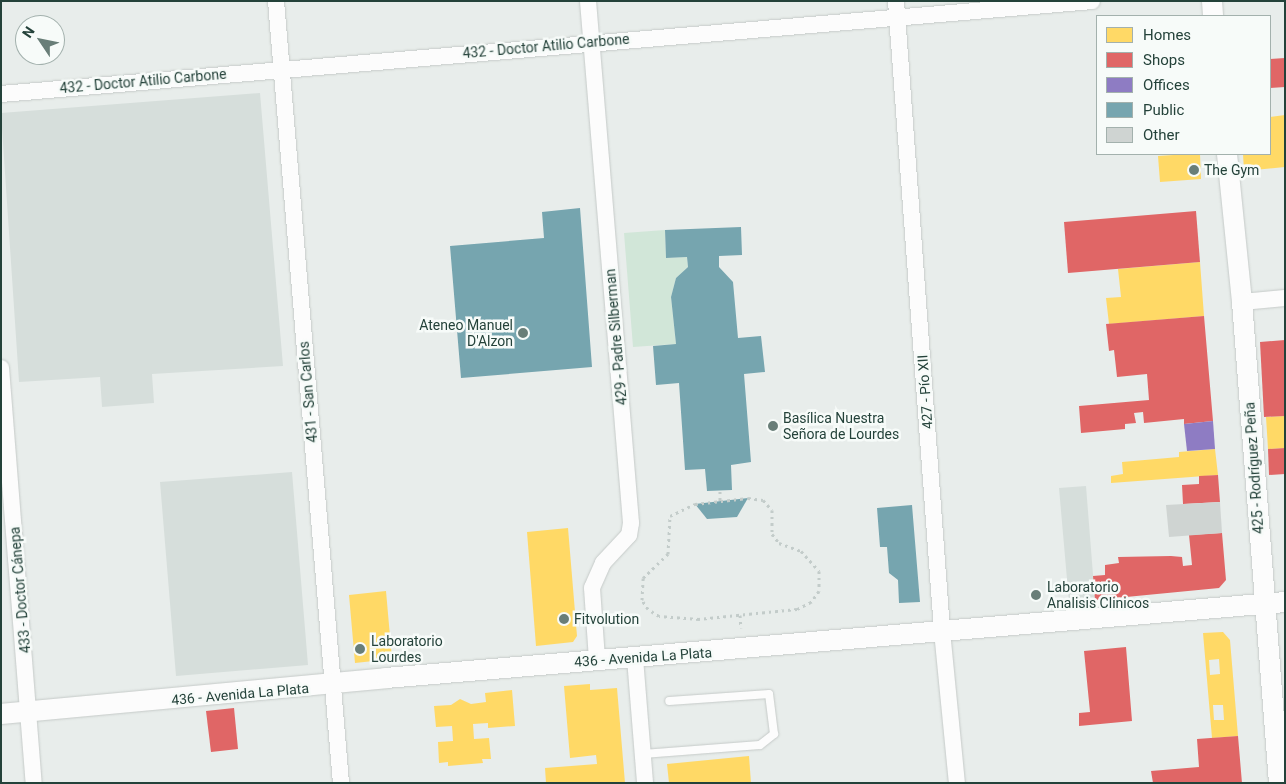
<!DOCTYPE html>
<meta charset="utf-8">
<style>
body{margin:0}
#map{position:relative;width:1286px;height:784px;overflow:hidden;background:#e8edeb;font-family:Roboto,sans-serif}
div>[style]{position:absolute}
.built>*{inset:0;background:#d6dedb}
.green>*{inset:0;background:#d1e6d8}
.homes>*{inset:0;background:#ffd966}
.shops>*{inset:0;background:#e06666}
.offices>*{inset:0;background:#8e7cc3}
.public>*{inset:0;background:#76a5af}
.building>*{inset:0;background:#cfd4d2}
.path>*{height:3px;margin-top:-1.5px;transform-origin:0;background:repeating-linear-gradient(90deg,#c3ccca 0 2.5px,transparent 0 6.5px)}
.roads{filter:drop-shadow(0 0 1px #c5cac8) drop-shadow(0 0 1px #c5cac8)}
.service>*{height:8px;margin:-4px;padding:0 4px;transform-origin:4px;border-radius:4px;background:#fcfcfc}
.minor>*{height:16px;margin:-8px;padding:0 8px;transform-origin:8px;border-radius:8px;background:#fcfcfc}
.tertiary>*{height:20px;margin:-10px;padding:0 10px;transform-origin:10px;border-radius:10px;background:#fcfcfc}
.dots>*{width:14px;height:14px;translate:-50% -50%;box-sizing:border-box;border:2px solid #f7fbf9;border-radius:50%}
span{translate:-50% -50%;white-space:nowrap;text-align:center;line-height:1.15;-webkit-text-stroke:5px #f7fbf9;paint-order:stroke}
.street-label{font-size:14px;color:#24423a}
.poi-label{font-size:14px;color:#24423a}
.left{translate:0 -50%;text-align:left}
.right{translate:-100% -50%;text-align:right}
.frame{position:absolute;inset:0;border:2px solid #24423a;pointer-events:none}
.legend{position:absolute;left:1096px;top:15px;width:175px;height:140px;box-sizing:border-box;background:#f7fbf9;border:1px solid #a3b1ad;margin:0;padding:6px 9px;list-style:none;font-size:15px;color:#24423a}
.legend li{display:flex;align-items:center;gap:10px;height:25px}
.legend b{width:25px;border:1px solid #a3b1ad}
.north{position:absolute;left:15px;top:15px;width:50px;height:50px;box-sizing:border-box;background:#f7fbf9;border:1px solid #a3b1ad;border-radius:50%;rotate:304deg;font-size:14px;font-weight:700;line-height:20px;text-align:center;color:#24423a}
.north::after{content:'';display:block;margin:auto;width:18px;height:22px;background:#697e78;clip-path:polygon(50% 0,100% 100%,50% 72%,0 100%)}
</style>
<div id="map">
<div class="built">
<i style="clip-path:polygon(260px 93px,283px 366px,152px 374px,154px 403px,102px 407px,100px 377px,19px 382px,1px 113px)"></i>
<i style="clip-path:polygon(292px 472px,308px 665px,176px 676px,160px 482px)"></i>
<i style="clip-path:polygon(1086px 486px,1095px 600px,1069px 602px,1059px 488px)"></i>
</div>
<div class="green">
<i style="clip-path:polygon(665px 230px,666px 258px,687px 257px,688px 267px,676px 278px,671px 297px,676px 344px,633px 347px,624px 233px)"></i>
</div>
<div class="homes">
<i style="clip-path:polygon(1285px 115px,1285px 167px,1244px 171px,1243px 154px,1270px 154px,1270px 117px)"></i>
<i style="clip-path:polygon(1189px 154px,1200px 154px,1201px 179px,1160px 182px,1158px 156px)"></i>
<i style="clip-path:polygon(1200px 262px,1204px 316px,1109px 324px,1106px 298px,1121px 297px,1118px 269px)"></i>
<i style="clip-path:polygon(1285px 416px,1285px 448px,1268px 449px,1266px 417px)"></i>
<i style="clip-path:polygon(1215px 449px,1218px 475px,1111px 483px,1111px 476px,1123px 474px,1122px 462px,1179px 457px,1179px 452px)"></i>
<i style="clip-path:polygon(568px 528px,577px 636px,573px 642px,536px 646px,527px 532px)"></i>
<i style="clip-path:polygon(386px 591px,392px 659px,355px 663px,349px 595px)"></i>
<i style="clip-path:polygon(evenodd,1223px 632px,1230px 640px,1238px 736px,1212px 738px,1203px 633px,1223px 632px,1219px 659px,1220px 674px,1210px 675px,1209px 660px,1219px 659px,1223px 632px,1213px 705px,1223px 705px,1224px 720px,1214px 720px,1213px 705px)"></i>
<i style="clip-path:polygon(590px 684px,590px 690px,617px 688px,625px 783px,546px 783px,545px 768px,597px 764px,596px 755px,570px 758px,564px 686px)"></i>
<i style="clip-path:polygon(512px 690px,515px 726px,488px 728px,488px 723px,473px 724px,474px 739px,489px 738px,491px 759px,482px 759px,483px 763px,448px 766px,448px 762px,439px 763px,438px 742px,453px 741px,452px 726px,436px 727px,434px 706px,451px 705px,460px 699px,471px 704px,486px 702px,485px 693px)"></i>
<i style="clip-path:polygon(749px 756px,751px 783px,669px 783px,667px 764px)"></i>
</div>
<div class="shops">
<i style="clip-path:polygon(1285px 58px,1285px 87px,1270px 88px,1270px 59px)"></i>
<i style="clip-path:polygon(1196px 211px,1200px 262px,1068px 273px,1064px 222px)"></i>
<i style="clip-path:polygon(1204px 316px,1213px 421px,1184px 424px,1184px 419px,1144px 423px,1143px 412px,1134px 413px,1136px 423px,1125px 424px,1125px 429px,1081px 433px,1079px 406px,1149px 400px,1147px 374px,1117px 377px,1114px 350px,1109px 351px,1106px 324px)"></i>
<i style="clip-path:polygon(1285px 340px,1285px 416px,1264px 417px,1260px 342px)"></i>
<i style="clip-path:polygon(1285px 448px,1285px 474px,1269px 475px,1268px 449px)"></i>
<i style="clip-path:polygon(1218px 475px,1220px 502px,1183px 504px,1182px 485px,1199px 484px,1199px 476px)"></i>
<i style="clip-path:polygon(1222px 533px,1226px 580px,1219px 588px,1095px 600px,1093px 576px,1105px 575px,1105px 565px,1119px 563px,1118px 557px,1171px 556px,1182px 557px,1183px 566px,1192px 565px,1189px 535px)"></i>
<i style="clip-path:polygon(1126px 647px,1132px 721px,1079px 726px,1079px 713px,1090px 712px,1084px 651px)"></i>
<i style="clip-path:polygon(234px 708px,238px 749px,211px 752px,206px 711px)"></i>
<i style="clip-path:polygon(1238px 736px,1242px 783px,1153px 783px,1151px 771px,1199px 767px,1197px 739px)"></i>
</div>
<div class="offices">
<i style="clip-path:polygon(1213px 421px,1215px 449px,1187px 451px,1184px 424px)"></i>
</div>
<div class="public">
<i style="clip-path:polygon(580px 208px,592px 367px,461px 378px,450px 246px,544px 238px,542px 212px)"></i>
<i style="clip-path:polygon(741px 227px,742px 255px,719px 256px,719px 267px,733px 282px,738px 338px,761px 336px,765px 372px,744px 374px,751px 462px,731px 465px,732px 490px,707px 491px,705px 469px,685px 470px,679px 383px,656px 385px,653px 346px,676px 344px,671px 297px,676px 278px,688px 267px,687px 257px,666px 258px,665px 230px)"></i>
<i style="clip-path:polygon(748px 498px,737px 517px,707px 519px,695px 504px)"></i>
<i style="clip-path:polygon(912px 505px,920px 602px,899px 603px,898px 580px,889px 573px,887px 547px,880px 547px,877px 508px)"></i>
</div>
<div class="building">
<i style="clip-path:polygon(1220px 502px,1222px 533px,1169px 537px,1166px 505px)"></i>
</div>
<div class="path">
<i style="left:720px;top:491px;width:10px;rotate:90deg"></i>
<i style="left:748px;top:498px;width:15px;rotate:8deg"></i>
<i style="left:763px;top:500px;width:13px;rotate:48deg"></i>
<i style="left:772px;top:510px;width:24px;rotate:90deg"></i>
<i style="left:772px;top:534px;width:11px;rotate:52deg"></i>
<i style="left:779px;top:543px;width:23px;rotate:20deg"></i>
<i style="left:801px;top:551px;width:27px;rotate:48deg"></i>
<i style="left:819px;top:571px;width:20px;rotate:90deg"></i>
<i style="left:819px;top:591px;width:14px;rotate:126deg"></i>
<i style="left:811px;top:602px;width:16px;rotate:153deg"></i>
<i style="left:797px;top:609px;width:99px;rotate:174.2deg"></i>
<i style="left:699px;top:619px;width:40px;rotate:-175.7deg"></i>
<i style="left:659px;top:616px;width:13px;rotate:-148deg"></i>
<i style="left:648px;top:609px;width:11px;rotate:-124deg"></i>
<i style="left:642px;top:600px;width:22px;rotate:-87deg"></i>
<i style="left:643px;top:578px;width:35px;rotate:-44deg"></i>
<i style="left:668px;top:554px;width:38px;rotate:-87deg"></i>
<i style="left:670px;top:516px;width:28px;rotate:-26deg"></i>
<i style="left:695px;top:504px;width:53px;rotate:-6.5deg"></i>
<i style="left:740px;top:615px;width:13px;rotate:86deg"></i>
</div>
<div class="roads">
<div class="service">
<i style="left:643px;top:754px;width:117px;rotate:-4.4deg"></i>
<i style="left:760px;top:745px;width:18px;rotate:-38deg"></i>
<i style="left:774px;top:734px;width:40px;rotate:-97.1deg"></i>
<i style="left:769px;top:694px;width:100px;rotate:176deg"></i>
</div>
<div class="minor">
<i style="left:276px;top:1px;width:785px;rotate:85.25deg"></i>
<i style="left:588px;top:1px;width:524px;rotate:85.29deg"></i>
<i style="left:631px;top:523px;width:12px;rotate:99deg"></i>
<i style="left:629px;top:535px;width:38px;rotate:133deg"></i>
<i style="left:603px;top:563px;width:27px;rotate:114deg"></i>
<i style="left:592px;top:588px;width:72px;rotate:86deg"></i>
<i style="left:896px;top:1px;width:632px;rotate:85.82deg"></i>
<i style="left:942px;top:631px;width:153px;rotate:84.4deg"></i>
<i style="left:1px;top:94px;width:1095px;rotate:-4.87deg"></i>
<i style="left:1242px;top:302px;width:43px;rotate:-5.3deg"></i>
<i style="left:1px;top:368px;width:416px;rotate:85.5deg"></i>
<i style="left:635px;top:658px;width:125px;rotate:85.4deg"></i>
</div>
<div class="tertiary">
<i style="left:1212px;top:1px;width:15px;rotate:86deg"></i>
<i style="left:1227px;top:154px;width:149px;rotate:84.2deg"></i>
<i style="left:1242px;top:302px;width:482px;rotate:85.6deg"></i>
<i style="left:1px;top:714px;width:387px;rotate:-5.3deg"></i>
<i style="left:386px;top:678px;width:902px;rotate:-4.83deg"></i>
</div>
</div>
<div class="dots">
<i style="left:1194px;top:170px;background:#697e78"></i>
<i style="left:523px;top:333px;background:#697e78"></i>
<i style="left:773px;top:426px;background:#697e78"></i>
<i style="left:1036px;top:595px;background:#697e78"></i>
<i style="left:564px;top:619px;background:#697e78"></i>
<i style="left:360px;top:649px;background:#697e78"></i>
</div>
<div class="street-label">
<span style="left:546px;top:46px;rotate:-5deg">432 - Doctor Atilio Carbone</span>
<span style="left:143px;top:81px;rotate:-5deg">432 - Doctor Atilio Carbone</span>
<span style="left:616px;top:337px;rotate:-95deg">429 - Padre Silberman</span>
<span style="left:308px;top:392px;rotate:-95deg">431 - San Carlos</span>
<span style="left:925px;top:392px;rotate:-94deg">427 - Pío XII</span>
<span style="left:1254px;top:468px;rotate:-94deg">425 - Rodríguez Peña</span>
<span style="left:20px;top:590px;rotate:-95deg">433 - Doctor Cánepa</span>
<span style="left:643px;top:657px;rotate:-4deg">436 - Avenida La Plata</span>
<span style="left:240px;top:694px;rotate:-5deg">436 - Avenida La Plata</span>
</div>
<div class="poi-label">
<span class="left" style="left:1204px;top:170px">The Gym</span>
<span class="right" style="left:513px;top:333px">Ateneo Manuel<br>D'Alzon</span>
<span class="left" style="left:783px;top:426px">Basílica Nuestra<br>Señora de Lourdes</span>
<span class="left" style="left:1047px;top:595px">Laboratorio<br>Analisis Clinicos</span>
<span class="left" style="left:574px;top:619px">Fitvolution</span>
<span class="left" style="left:371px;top:649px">Laboratorio<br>Lourdes</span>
</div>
<div class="frame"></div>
<ul class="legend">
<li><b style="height:14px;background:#ffd966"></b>Homes</li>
<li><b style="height:14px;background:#e06666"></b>Shops</li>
<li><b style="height:14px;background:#8e7cc3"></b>Offices</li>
<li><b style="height:14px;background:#76a5af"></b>Public</li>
<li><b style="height:14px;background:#cfd4d2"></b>Other</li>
</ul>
<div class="north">N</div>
</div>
